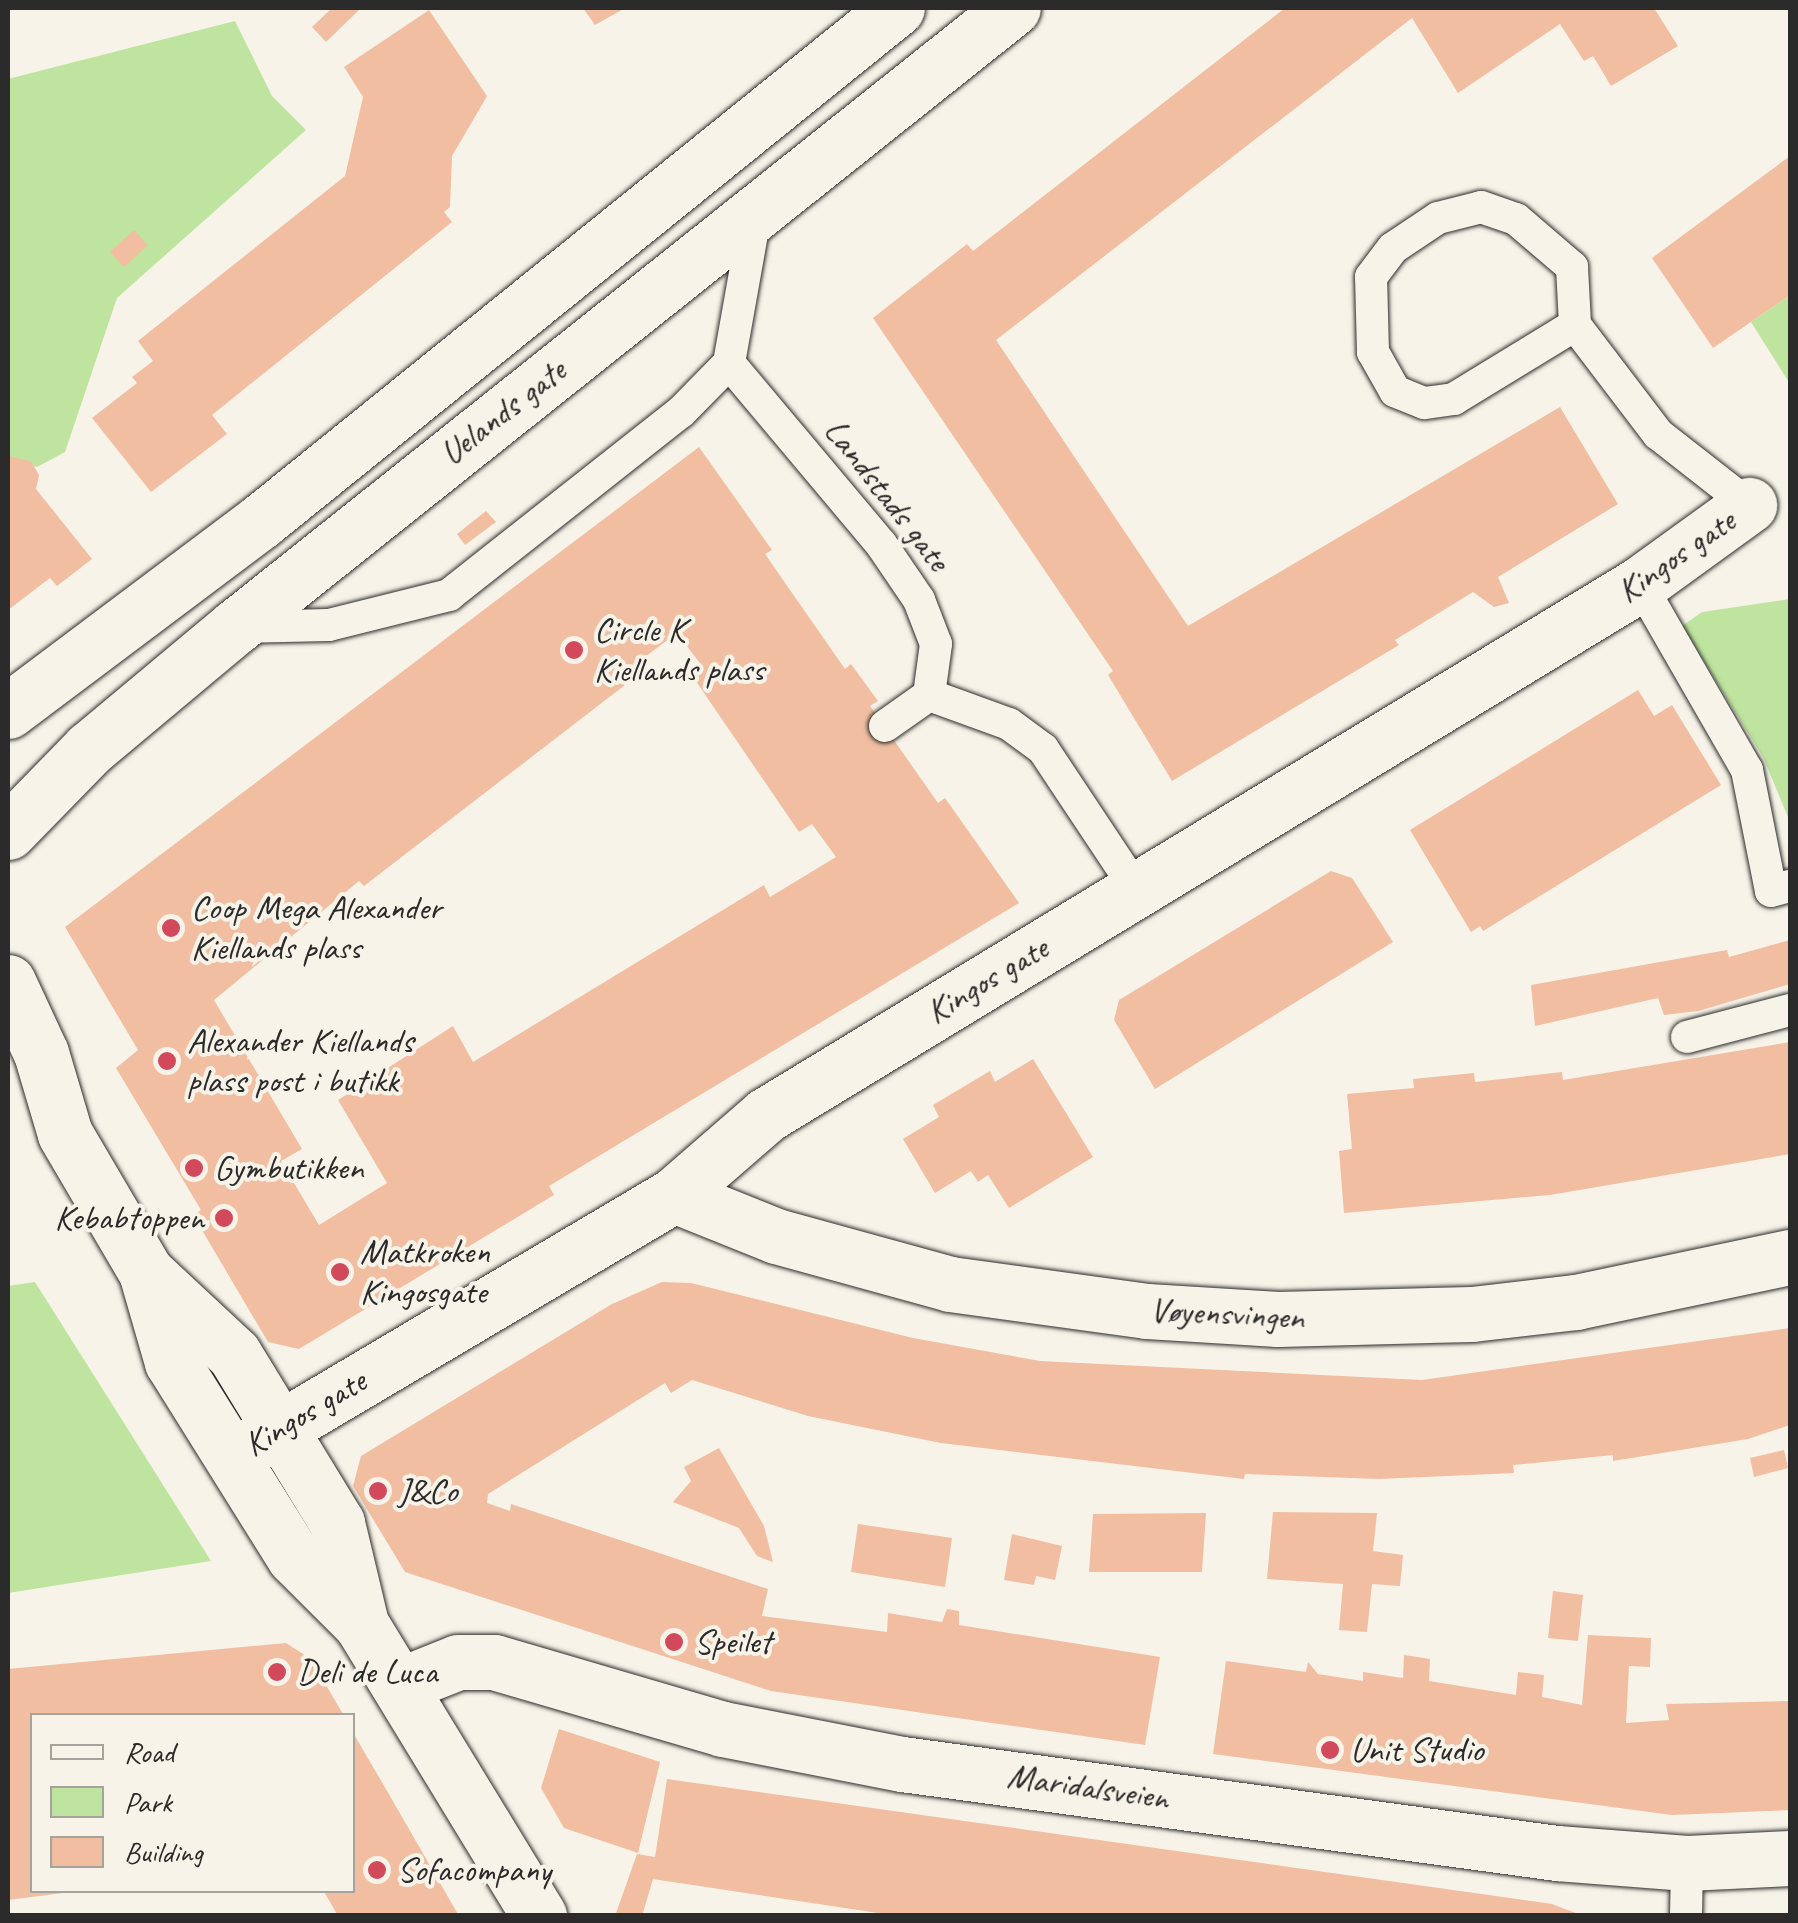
<!DOCTYPE html>
<meta charset="utf-8">
<style>
body{margin:0}
#map{position:relative;width:1798px;height:1923px;overflow:hidden;background:#f7f3e8;font-family:Caveat,sans-serif}
div>[style]{position:absolute}
.green>*{inset:0;background:#bee49f}
.building>*{inset:0;background:#f1bea1}
.roads{filter:drop-shadow(0 0 2px #2b2b2b) drop-shadow(0 0 2px #2b2b2b)}
.lane>*{height:32px;margin:-16px;padding:0 16px;transform-origin:16px;border-radius:16px;background:#f7f3e8}
.street>*{height:55px;margin:-27.5px;padding:0 27.5px;transform-origin:27.5px;border-radius:27.5px;background:#f7f3e8}
.secondary>*{height:55px;margin:-27.5px;padding:0 27.5px;transform-origin:27.5px;border-radius:27.5px;background:#f7f3e8}
.dots>*{width:28px;height:28px;translate:-50% -50%;box-sizing:border-box;border:5px solid #f7f3e8;border-radius:50%}
span{translate:-50% -50%;white-space:nowrap;text-align:center;line-height:1.15;-webkit-text-stroke:8px #f7f3e8;paint-order:stroke}
.street-label{font-size:35px;color:#2b2b2b}
.poi-label{font-size:35px;color:#2b2b2b}
.left{translate:0 -50%;text-align:left}
.right{translate:-100% -50%;text-align:right}
.frame{position:absolute;inset:0;border:10px solid #2b2b2b;pointer-events:none}
.legend{position:absolute;left:30px;top:1713px;width:325px;height:180px;box-sizing:border-box;background:#f7f3e8;border:2px solid #a5a39c;margin:0;padding:12px 18px;list-style:none;font-size:30px;color:#2b2b2b}
.legend li{display:flex;align-items:center;gap:20px;height:50px}
.legend b{width:50px;border:2px solid #a5a39c}
</style>
<div id="map">
<div class="green">
<i style="clip-path:polygon(235px 21px,272px 96px,306px 130px,117px 298px,65px 452px,37px 467px,8px 457px,8px 79px)"></i>
<i style="clip-path:polygon(1790px 295px,1790px 384px,1751px 322px)"></i>
<i style="clip-path:polygon(1790px 599px,1790px 822px,1763px 757px,1682px 626px,1702px 612px)"></i>
<i style="clip-path:polygon(35px 1282px,211px 1561px,8px 1593px,8px 1286px)"></i>
</div>
<div class="building">
<i style="clip-path:polygon(332px 8px,361px 8px,326px 42px,312px 27px)"></i>
<i style="clip-path:polygon(583px 8px,625px 8px,595px 25px)"></i>
<i style="clip-path:polygon(1285px 8px,1654px 8px,1678px 46px,1611px 86px,1593px 56px,1584px 61px,1560px 24px,1458px 93px,1412px 18px,996px 340px,1188px 626px,1560px 407px,1618px 504px,1498px 577px,1509px 603px,1494px 607px,1473px 592px,1395px 640px,1399px 645px,1172px 781px,1108px 675px,1113px 671px,873px 318px,967px 244px,973px 251px)"></i>
<i style="clip-path:polygon(429px 10px,487px 96px,452px 156px,450px 207px,444px 212px,452px 222px,212px 415px,227px 434px,151px 492px,92px 418px,137px 383px,132px 377px,153px 361px,138px 341px,345px 176px,363px 97px,344px 67px)"></i>
<i style="clip-path:polygon(1790px 156px,1790px 295px,1713px 348px,1652px 258px)"></i>
<i style="clip-path:polygon(134px 230px,148px 245px,124px 267px,110px 252px)"></i>
<i style="clip-path:polygon(evenodd,699px 447px,772px 550px,765px 554px,845px 669px,851px 664px,878px 701px,870px 706px,938px 803px,945px 798px,1019px 903px,549px 1186px,554px 1195px,299px 1349px,268px 1342px,193px 1215px,201px 1210px,116px 1068px,138px 1050px,65px 927px,699px 447px,677px 633px,702px 666px,691px 674px,799px 832px,812px 824px,836px 857px,770px 897px,764px 885px,473px 1062px,453px 1026px,338px 1100px,387px 1183px,319px 1225px,281px 1161px,302px 1149px,214px 1000px,359px 881px,364px 886px,625px 685px,618px 677px,677px 633px)"></i>
<i style="clip-path:polygon(8px 456px,31px 461px,39px 475px,36px 489px,92px 559px,57px 586px,50px 578px,8px 610px)"></i>
<i style="clip-path:polygon(486px 511px,496px 522px,465px 545px,457px 534px)"></i>
<i style="clip-path:polygon(1638px 690px,1654px 716px,1672px 705px,1721px 785px,1483px 931px,1480px 926px,1471px 932px,1410px 830px)"></i>
<i style="clip-path:polygon(1331px 871px,1352px 878px,1393px 942px,1155px 1089px,1114px 1020px,1119px 1000px)"></i>
<i style="clip-path:polygon(1790px 940px,1790px 984px,1698px 1011px,1664px 1015px,1658px 998px,1535px 1026px,1531px 985px,1727px 950px,1729px 957px)"></i>
<i style="clip-path:polygon(1790px 1042px,1790px 1154px,1550px 1195px,1344px 1213px,1339px 1151px,1352px 1149px,1347px 1094px,1414px 1088px,1413px 1079px,1474px 1073px,1475px 1082px,1562px 1072px,1563px 1080px)"></i>
<i style="clip-path:polygon(1033px 1059px,1093px 1157px,1009px 1208px,988px 1175px,978px 1182px,971px 1171px,935px 1193px,903px 1139px,939px 1117px,933px 1105px,990px 1071px,995px 1082px)"></i>
<i style="clip-path:polygon(662px 1282px,691px 1283px,913px 1338px,1040px 1361px,1422px 1380px,1790px 1328px,1790px 1425px,1748px 1439px,1613px 1461px,1613px 1455px,1513px 1465px,1514px 1473px,1379px 1479px,1245px 1474px,1244px 1479px,941px 1443px,808px 1416px,692px 1380px,671px 1393px,665px 1383px,488px 1494px,487px 1503px,510px 1511px,511px 1504px,768px 1589px,762px 1616px,887px 1632px,888px 1613px,942px 1622px,947px 1609px,959px 1611px,959px 1625px,1160px 1657px,1145px 1745px,771px 1691px,405px 1572px,353px 1486px,361px 1456px,612px 1304px)"></i>
<i style="clip-path:polygon(719px 1448px,764px 1526px,773px 1562px,757px 1556px,739px 1528px,673px 1502px,691px 1481px,684px 1467px)"></i>
<i style="clip-path:polygon(1784px 1450px,1788px 1468px,1754px 1477px,1750px 1458px)"></i>
<i style="clip-path:polygon(1273px 1512px,1377px 1513px,1373px 1551px,1403px 1555px,1400px 1586px,1372px 1584px,1367px 1632px,1339px 1630px,1343px 1584px,1267px 1579px)"></i>
<i style="clip-path:polygon(1206px 1513px,1202px 1572px,1089px 1572px,1093px 1514px)"></i>
<i style="clip-path:polygon(858px 1524px,952px 1538px,945px 1587px,851px 1572px)"></i>
<i style="clip-path:polygon(1012px 1534px,1062px 1546px,1055px 1580px,1036px 1576px,1034px 1585px,1004px 1580px)"></i>
<i style="clip-path:polygon(1553px 1591px,1583px 1595px,1578px 1641px,1548px 1638px)"></i>
<i style="clip-path:polygon(1588px 1635px,1651px 1638px,1650px 1667px,1629px 1666px,1626px 1723px,1669px 1720px,1666px 1704px,1790px 1701px,1790px 1810px,1672px 1815px,1213px 1754px,1226px 1661px,1306px 1672px,1308px 1662px,1318px 1674px,1363px 1681px,1363px 1672px,1403px 1678px,1404px 1655px,1430px 1659px,1429px 1681px,1516px 1695px,1518px 1672px,1544px 1675px,1542px 1697px,1582px 1705px)"></i>
<i style="clip-path:polygon(286px 1643px,311px 1659px,344px 1716px,32px 1716px,32px 1890px,63px 1893px,8px 1900px,8px 1669px)"></i>
<i style="clip-path:polygon(559px 1729px,660px 1762px,638px 1853px,564px 1828px,541px 1788px)"></i>
<i style="clip-path:polygon(352px 1731px,390px 1796px,459px 1916px,338px 1916px,323px 1890px,352px 1890px)"></i>
<i style="clip-path:polygon(667px 1779px,1552px 1904px,1581px 1915px,898px 1916px,653px 1879px,642px 1916px,615px 1916px,637px 1854px,655px 1857px)"></i>
</div>
<div class="roads">
<div class="lane">
<i style="left:1575px;top:325px;width:142px;rotate:148.6deg"></i>
<i style="left:1454px;top:399px;width:30px;rotate:172deg"></i>
<i style="left:1424px;top:403px;width:31px;rotate:-158deg"></i>
<i style="left:1395px;top:391px;width:45px;rotate:-119.4deg"></i>
<i style="left:1373px;top:352px;width:75px;rotate:-91.5deg"></i>
<i style="left:1371px;top:277px;width:36px;rotate:-53deg"></i>
<i style="left:1393px;top:248px;width:54px;rotate:-33.7deg"></i>
<i style="left:1438px;top:218px;width:44px;rotate:-14.3deg"></i>
<i style="left:1481px;top:207px;width:37px;rotate:19deg"></i>
<i style="left:1516px;top:219px;width:74px;rotate:40.6deg"></i>
<i style="left:1572px;top:267px;width:58px;rotate:87deg"></i>
<i style="left:1575px;top:325px;width:137px;rotate:52.7deg"></i>
<i style="left:1658px;top:434px;width:115px;rotate:38deg"></i>
<i style="left:729px;top:363px;width:236px;rotate:50deg"></i>
<i style="left:881px;top:544px;width:68px;rotate:55.8deg"></i>
<i style="left:919px;top:600px;width:47px;rotate:68.9deg"></i>
<i style="left:936px;top:644px;width:51px;rotate:97.8deg"></i>
<i style="left:1640px;top:584px;width:215px;rotate:60.1deg"></i>
<i style="left:1747px;top:770px;width:123px;rotate:78.8deg"></i>
<i style="left:1771px;top:891px;width:20px;rotate:-15deg"></i>
<i style="left:239px;top:627px;width:90px;rotate:-1.3deg"></i>
<i style="left:329px;top:625px;width:124px;rotate:-14deg"></i>
<i style="left:449px;top:595px;width:295px;rotate:-38.3deg"></i>
<i style="left:681px;top:412px;width:69px;rotate:-45.6deg"></i>
<i style="left:729px;top:363px;width:154px;rotate:-79.9deg"></i>
<i style="left:885px;top:726px;width:54px;rotate:-35.2deg"></i>
<i style="left:929px;top:695px;width:85px;rotate:19.9deg"></i>
<i style="left:1009px;top:724px;width:42px;rotate:36.3deg"></i>
<i style="left:1043px;top:749px;width:168px;rotate:56.4deg"></i>
<i style="left:1687px;top:1037px;width:106px;rotate:-14.7deg"></i>
<i style="left:1686px;top:1916px;width:53px;rotate:-88.9deg"></i>
</div>
<div class="street">
<i style="left:674px;top:1195px;width:110px;rotate:21.9deg"></i>
<i style="left:776px;top:1236px;width:180px;rotate:15.4deg"></i>
<i style="left:950px;top:1284px;width:199px;rotate:7.8deg"></i>
<i style="left:1147px;top:1311px;width:131px;rotate:3.5deg"></i>
<i style="left:1278px;top:1319px;width:194px;rotate:-1.5deg"></i>
<i style="left:1472px;top:1314px;width:105px;rotate:-6.6deg"></i>
<i style="left:1576px;top:1302px;width:219px;rotate:-11.9deg"></i>
<i style="left:240px;top:1452px;width:504px;rotate:-30.63deg"></i>
<i style="left:674px;top:1195px;width:122px;rotate:-41deg"></i>
<i style="left:766px;top:1115px;width:1023px;rotate:-31.28deg"></i>
<i style="left:1640px;top:584px;width:135px;rotate:-35.9deg"></i>
<i style="left:400px;top:1685px;width:62px;rotate:-21.6deg"></i>
<i style="left:458px;top:1662px;width:36px"></i>
<i style="left:494px;top:1662px;width:239px;rotate:16.3deg"></i>
<i style="left:723px;top:1729px;width:182px;rotate:11.1deg"></i>
<i style="left:902px;top:1764px;width:661px;rotate:7.74deg"></i>
<i style="left:1557px;top:1853px;width:130px;rotate:4.4deg"></i>
<i style="left:1687px;top:1863px;width:103px;rotate:-2.8deg"></i>
</div>
<div class="secondary">
<i style="left:8px;top:711px;width:316px;rotate:-36.9deg"></i>
<i style="left:261px;top:521px;width:817px;rotate:-38.89deg"></i>
<i style="left:8px;top:832px;width:116px;rotate:-45.7deg"></i>
<i style="left:89px;top:749px;width:190px;rotate:-39.9deg"></i>
<i style="left:235px;top:627px;width:994px;rotate:-38.51deg"></i>
<i style="left:8px;top:982px;width:78px;rotate:65.1deg"></i>
<i style="left:41px;top:1053px;width:84px;rotate:73.5deg"></i>
<i style="left:65px;top:1134px;width:160px;rotate:59.6deg"></i>
<i style="left:146px;top:1272px;width:94px;rotate:73.9deg"></i>
<i style="left:172px;top:1362px;width:230px;rotate:58deg"></i>
<i style="left:294px;top:1557px;width:95px;rotate:45deg"></i>
<i style="left:361px;top:1624px;width:342px;rotate:58.6deg"></i>
<i style="left:146px;top:1272px;width:120px;rotate:43deg"></i>
<i style="left:234px;top:1354px;width:198px;rotate:58.6deg"></i>
<i style="left:337px;top:1523px;width:104px;rotate:76.6deg"></i>
</div>
</div>
<div class="dots">
<i style="left:574px;top:650px;background:#d1495b"></i>
<i style="left:171px;top:928px;background:#d1495b"></i>
<i style="left:167px;top:1061px;background:#d1495b"></i>
<i style="left:194px;top:1168px;background:#d1495b"></i>
<i style="left:224px;top:1218px;background:#d1495b"></i>
<i style="left:340px;top:1272px;background:#d1495b"></i>
<i style="left:378px;top:1491px;background:#d1495b"></i>
<i style="left:674px;top:1642px;background:#d1495b"></i>
<i style="left:277px;top:1672px;background:#d1495b"></i>
<i style="left:1330px;top:1750px;background:#d1495b"></i>
<i style="left:377px;top:1870px;background:#d1495b"></i>
</div>
<div class="street-label">
<span style="left:503px;top:412px;rotate:-38deg">Uelands gate</span>
<span style="left:887px;top:495px;rotate:52deg">Landstads gate</span>
<span style="left:1676px;top:556px;rotate:-35deg">Kingos gate</span>
<span style="left:987px;top:980px;rotate:-31deg">Kingos gate</span>
<span style="left:1227px;top:1314px;rotate:3deg">Vøyensvingen</span>
<span style="left:305px;top:1413px;rotate:-31deg">Kingos gate</span>
<span style="left:1088px;top:1787px;rotate:8deg">Maridalsveien</span>
</div>
<div class="poi-label">
<span class="left" style="left:594px;top:650px">Circle K<br>Kiellands plass</span>
<span class="left" style="left:191px;top:928px">Coop Mega Alexander<br>Kiellands plass</span>
<span class="left" style="left:187px;top:1061px">Alexander Kiellands<br>plass post i butikk</span>
<span class="left" style="left:214px;top:1168px">Gymbutikken</span>
<span class="right" style="left:204px;top:1218px">Kebabtoppen</span>
<span class="left" style="left:360px;top:1272px">Matkroken<br>Kingosgate</span>
<span class="left" style="left:398px;top:1491px">J&amp;Co</span>
<span class="left" style="left:694px;top:1642px">Speilet</span>
<span class="left" style="left:297px;top:1672px">Deli de Luca</span>
<span class="left" style="left:1350px;top:1750px">Unit Studio</span>
<span class="left" style="left:397px;top:1870px">Sofacompany</span>
</div>
<div class="frame"></div>
<ul class="legend">
<li><b style="height:12px;background:#f7f3e8"></b>Road</li>
<li><b style="height:28px;background:#bee49f"></b>Park</li>
<li><b style="height:28px;background:#f1bea1"></b>Building</li>
</ul>
</div>
